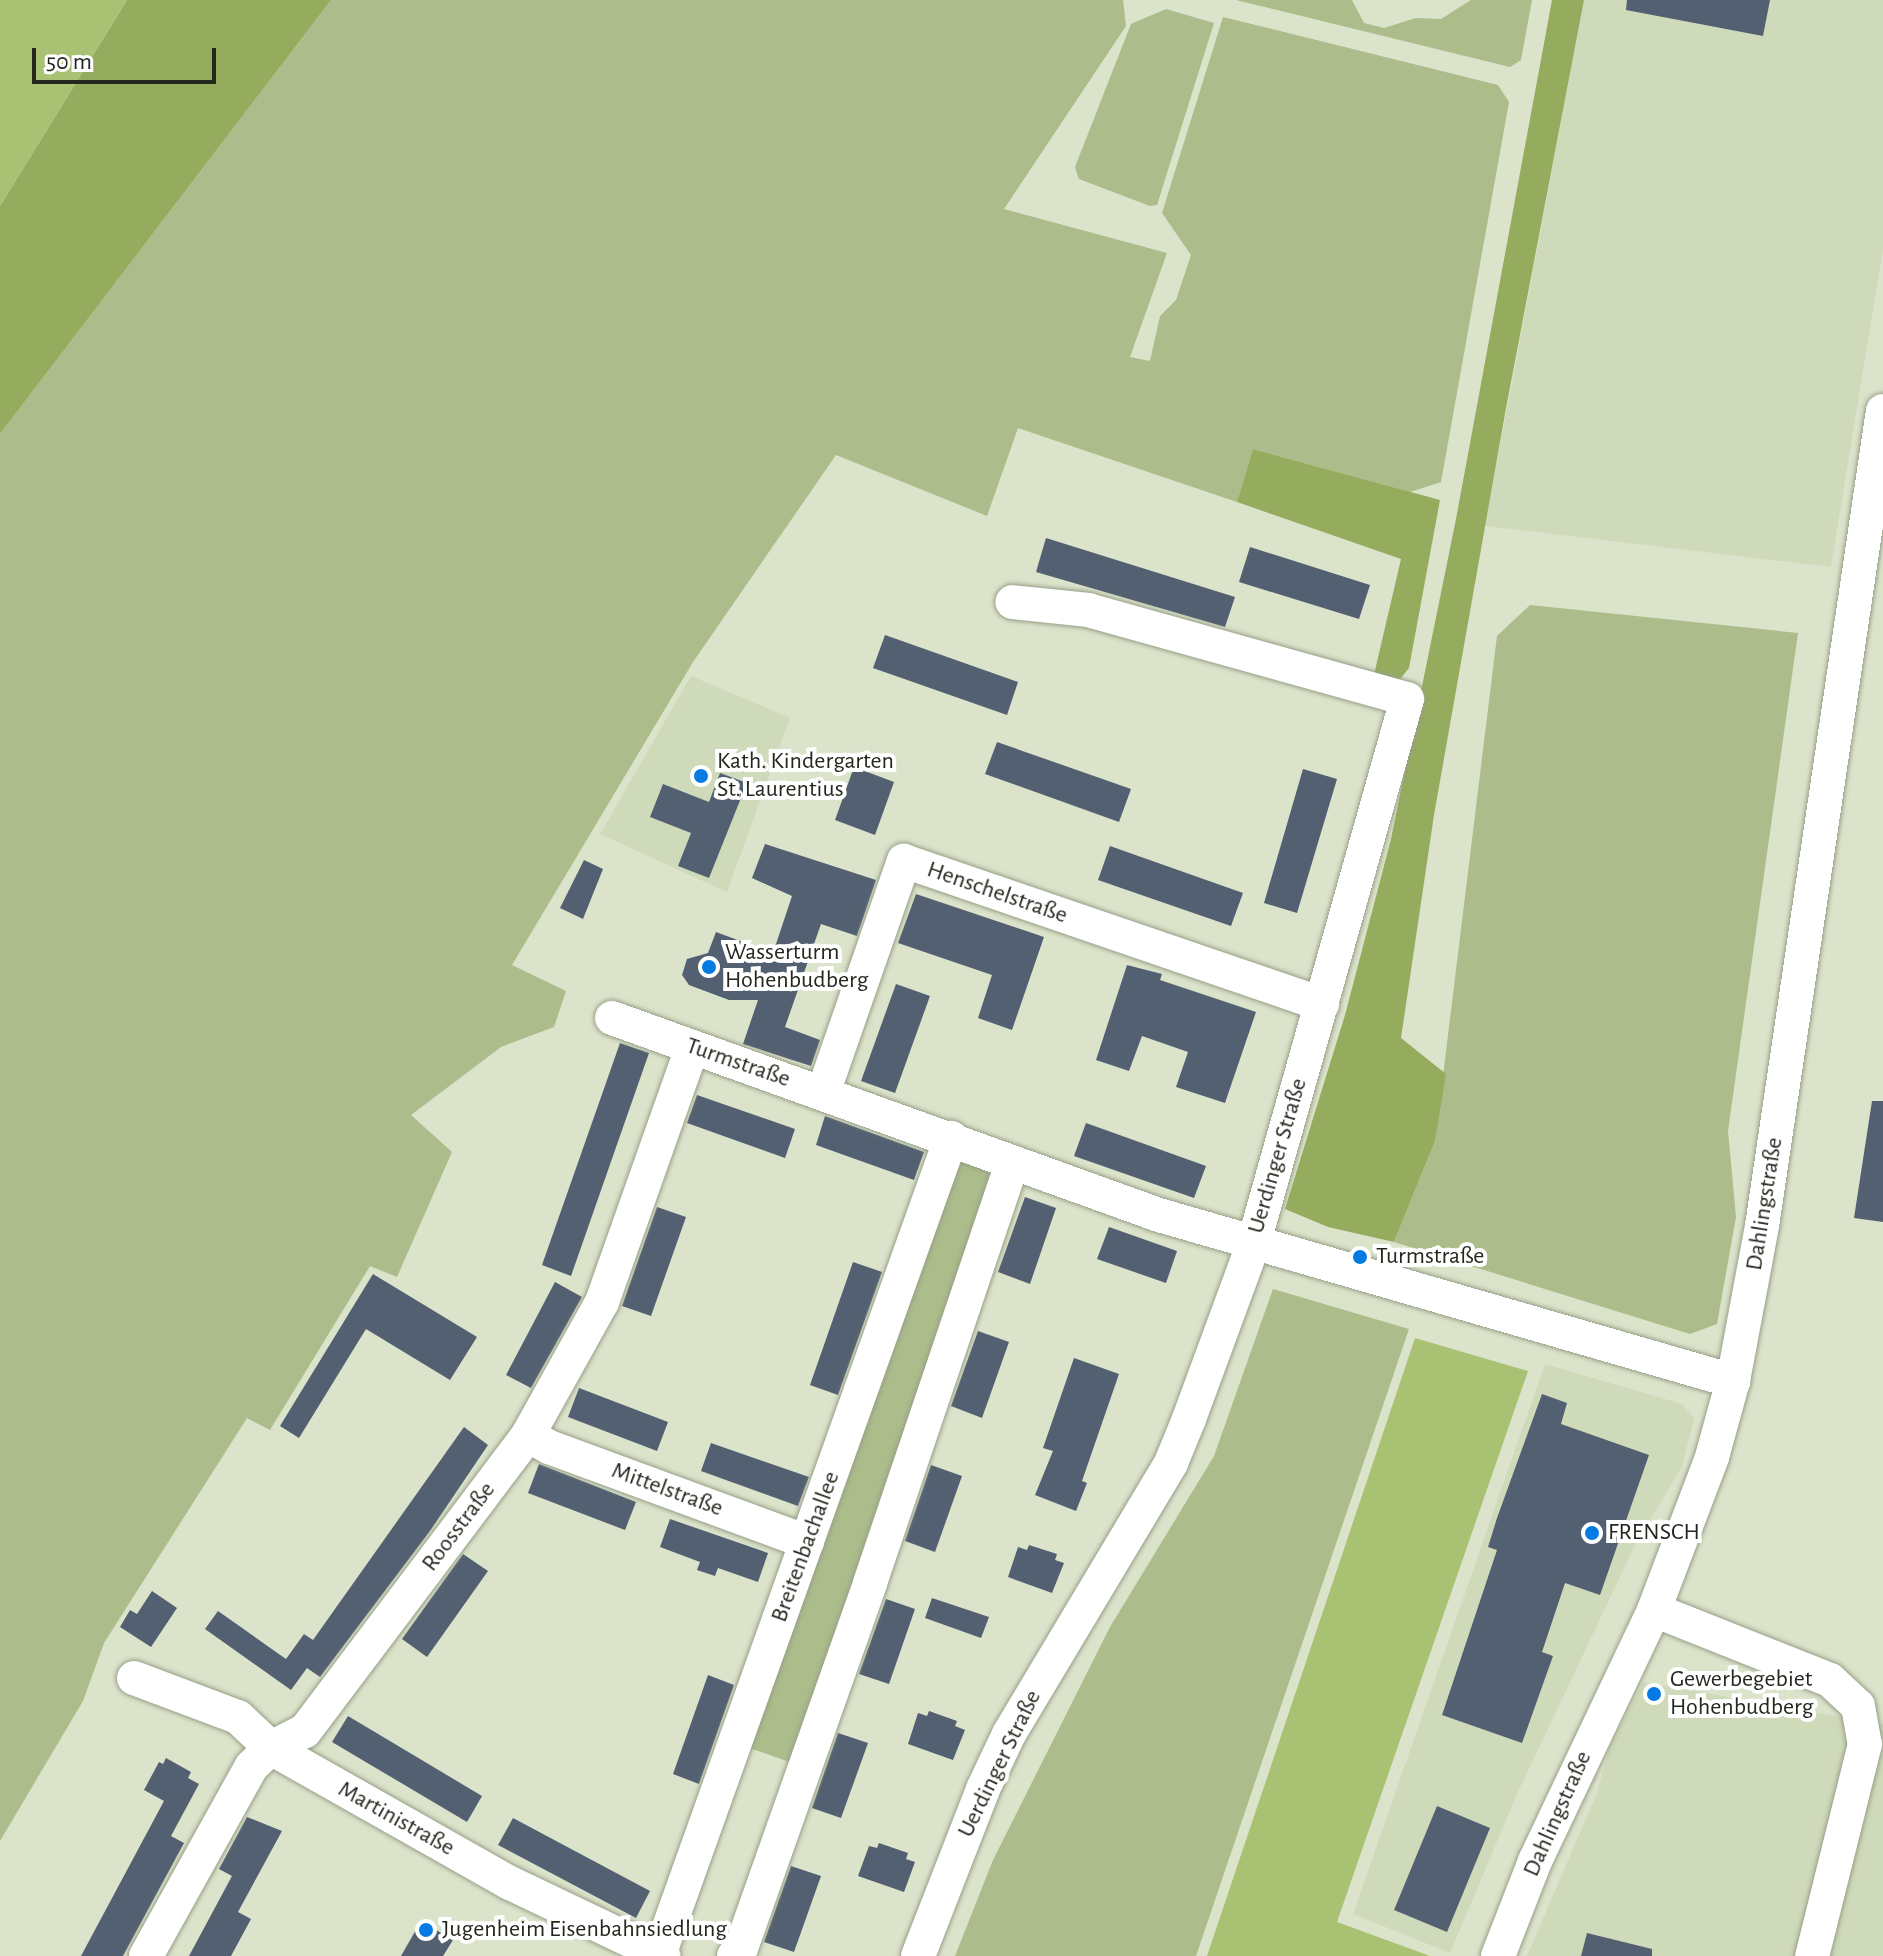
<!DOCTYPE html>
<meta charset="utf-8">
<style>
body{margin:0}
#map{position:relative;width:1883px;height:1956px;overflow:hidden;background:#dbe3ca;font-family:"Alegreya Sans",sans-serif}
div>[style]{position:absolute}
.built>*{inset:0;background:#cfdaba}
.green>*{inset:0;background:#acbc8a}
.forest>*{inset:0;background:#95ac5e}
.water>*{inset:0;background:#a9c173}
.building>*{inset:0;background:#526072}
.roads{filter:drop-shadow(0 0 2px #979f88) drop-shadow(0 0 2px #979f88)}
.minor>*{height:34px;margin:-17px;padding:0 17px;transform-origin:17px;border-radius:17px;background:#fff}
.dots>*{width:22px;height:22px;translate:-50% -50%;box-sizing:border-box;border:4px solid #fff;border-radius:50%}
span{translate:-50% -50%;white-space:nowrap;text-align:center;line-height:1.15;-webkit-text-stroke:8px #fff;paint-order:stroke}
.poi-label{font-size:24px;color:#24271e}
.left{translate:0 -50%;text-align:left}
.street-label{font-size:24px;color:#24271e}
.scale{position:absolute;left:32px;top:48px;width:184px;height:36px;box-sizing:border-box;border:4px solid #24271e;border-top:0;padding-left:10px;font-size:24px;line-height:28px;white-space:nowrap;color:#24271e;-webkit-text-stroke:6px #fff;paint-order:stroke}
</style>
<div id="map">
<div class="built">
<i style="clip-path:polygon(1584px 0,1883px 0,1883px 248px,1831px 567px,1485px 526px)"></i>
<i style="clip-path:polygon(691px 676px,790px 718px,727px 892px,600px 834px)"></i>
<i style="clip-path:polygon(1545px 1364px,1682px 1404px,1694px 1418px,1682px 1467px,1635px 1545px,1517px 1794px,1450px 1953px,1353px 1914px)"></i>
<i style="clip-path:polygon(1643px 1682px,1883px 1724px,1883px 1956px,1527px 1956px,1596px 1795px,1609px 1750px)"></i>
</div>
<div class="green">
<i style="clip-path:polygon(331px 0,1123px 0,1126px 26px,1004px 209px,1167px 253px,1130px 357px,1150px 361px,1160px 316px,1176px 300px,1191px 255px,1162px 213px,1223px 17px,1498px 85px,1509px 102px,1441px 482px,1410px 492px,1253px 449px,1237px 502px,1018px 428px,987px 516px,836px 455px,693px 662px,512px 965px,566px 991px,554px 1027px,501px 1047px,411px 1115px,452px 1152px,397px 1277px,370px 1266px,270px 1430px,247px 1418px,104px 1643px,83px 1701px,0 1841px,0 434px)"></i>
<i style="clip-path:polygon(1236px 0,1352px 0,1364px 23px,1384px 28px,1416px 18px,1441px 19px,1471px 0,1532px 0,1521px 60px,1510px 67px)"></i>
<i style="clip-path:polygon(1166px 9px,1214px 23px,1157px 205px,1150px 206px,1079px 179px,1075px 167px,1131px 24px)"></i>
<i style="clip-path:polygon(1530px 605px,1798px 633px,1728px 1131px,1736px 1217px,1717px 1324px,1690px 1334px,1394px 1242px,1435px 1141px,1497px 636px)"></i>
<i style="clip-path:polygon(958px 1156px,1003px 1173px,795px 1764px,747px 1747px)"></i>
<i style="clip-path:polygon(1273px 1289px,1409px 1329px,1196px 1956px,955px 1956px,993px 1860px,1110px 1627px,1214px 1456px)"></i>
</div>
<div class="forest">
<i style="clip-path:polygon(127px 0,331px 0,0 434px,0 206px)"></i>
<i style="clip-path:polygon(1552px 0,1584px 0,1506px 408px,1434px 815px,1401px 1038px,1446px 1074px,1435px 1141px,1394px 1242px,1328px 1227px,1285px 1209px,1345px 1015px,1391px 839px,1456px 519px)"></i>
<i style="clip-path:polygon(1253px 449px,1440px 500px,1409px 668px,1397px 683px,1373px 679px,1401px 559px,1237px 502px)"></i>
</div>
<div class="water">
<i style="clip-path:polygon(0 0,127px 0,0 206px)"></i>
<i style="clip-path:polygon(1415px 1338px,1528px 1371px,1337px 1922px,1430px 1956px,1207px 1956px)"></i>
</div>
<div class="building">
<i style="clip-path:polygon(1627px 0,1770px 0,1763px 36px,1626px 10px)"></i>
<i style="clip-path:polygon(1046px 538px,1235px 597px,1225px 627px,1036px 572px)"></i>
<i style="clip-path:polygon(1250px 547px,1370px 585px,1359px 619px,1239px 582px)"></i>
<i style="clip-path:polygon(885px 635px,1018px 682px,1007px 715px,873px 668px)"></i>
<i style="clip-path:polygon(997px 742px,1131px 789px,1119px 822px,985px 774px)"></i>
<i style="clip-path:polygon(854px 767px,894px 782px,875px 835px,835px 820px)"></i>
<i style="clip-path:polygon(1303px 769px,1337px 779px,1297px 913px,1264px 903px)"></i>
<i style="clip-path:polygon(720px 773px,747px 783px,709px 878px,678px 866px,691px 833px,650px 817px,663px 784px,709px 802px)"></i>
<i style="clip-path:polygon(765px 844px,876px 880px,857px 936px,821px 924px,785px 1027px,820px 1040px,811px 1066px,743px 1044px,758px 1000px,729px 1000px,689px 985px,682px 975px,687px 959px,708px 953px,716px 932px,773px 953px,792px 896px,752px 878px)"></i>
<i style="clip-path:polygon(1110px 846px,1243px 893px,1231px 926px,1098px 880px)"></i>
<i style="clip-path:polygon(584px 860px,603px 869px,583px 919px,560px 908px)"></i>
<i style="clip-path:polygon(916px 894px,1044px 937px,1012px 1030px,978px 1018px,992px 975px,898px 943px)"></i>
<i style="clip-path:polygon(1127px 965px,1162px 974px,1160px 980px,1256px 1012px,1225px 1103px,1176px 1087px,1188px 1052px,1142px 1036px,1129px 1071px,1096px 1060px)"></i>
<i style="clip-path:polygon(896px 984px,930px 996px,895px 1093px,861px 1081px)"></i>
<i style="clip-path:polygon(620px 1043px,649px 1053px,571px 1276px,542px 1265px)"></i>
<i style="clip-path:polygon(697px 1095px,795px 1129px,785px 1158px,687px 1123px)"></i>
<i style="clip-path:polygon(1872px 1101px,1883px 1101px,1883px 1222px,1854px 1218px)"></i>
<i style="clip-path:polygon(825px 1116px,924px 1152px,914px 1180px,816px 1145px)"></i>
<i style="clip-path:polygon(1086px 1123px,1206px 1166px,1194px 1198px,1074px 1156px)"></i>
<i style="clip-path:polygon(1025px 1197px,1056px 1208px,1030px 1284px,998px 1272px)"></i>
<i style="clip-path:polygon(657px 1207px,686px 1217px,651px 1316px,622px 1306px)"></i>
<i style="clip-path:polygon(1109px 1227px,1177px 1251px,1166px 1283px,1097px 1259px)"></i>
<i style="clip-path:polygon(853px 1262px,882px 1272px,838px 1395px,810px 1385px)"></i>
<i style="clip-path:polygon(373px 1274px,477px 1337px,450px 1380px,366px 1329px,299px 1438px,280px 1426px)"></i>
<i style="clip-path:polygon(555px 1282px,582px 1297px,531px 1388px,506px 1375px)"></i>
<i style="clip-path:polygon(978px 1331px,1009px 1342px,982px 1418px,951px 1406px)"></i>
<i style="clip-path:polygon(1074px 1358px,1119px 1374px,1082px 1481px,1087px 1483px,1076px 1511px,1035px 1495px,1053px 1451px,1043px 1448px)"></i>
<i style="clip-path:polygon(579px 1388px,668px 1422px,657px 1451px,568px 1417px)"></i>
<i style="clip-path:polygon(1542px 1394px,1567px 1403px,1561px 1424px,1649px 1455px,1600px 1595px,1565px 1583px,1542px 1652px,1553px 1656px,1522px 1743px,1442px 1715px,1497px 1550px,1488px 1547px,1497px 1518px)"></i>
<i style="clip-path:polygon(464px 1427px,488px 1445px,430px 1531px,320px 1677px,307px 1668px,291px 1690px,205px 1629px,218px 1611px,286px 1659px,304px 1634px,313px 1640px)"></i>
<i style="clip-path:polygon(711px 1443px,809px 1477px,798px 1506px,701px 1471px)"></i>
<i style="clip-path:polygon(539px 1464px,636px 1502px,625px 1530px,528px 1493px)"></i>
<i style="clip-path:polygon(931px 1465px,962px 1476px,935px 1552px,905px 1541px)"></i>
<i style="clip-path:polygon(670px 1519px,768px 1553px,758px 1582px,718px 1568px,715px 1576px,697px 1570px,700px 1562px,660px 1547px)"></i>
<i style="clip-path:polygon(1029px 1545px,1057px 1554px,1055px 1560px,1064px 1563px,1052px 1593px,1008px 1577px,1018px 1547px,1027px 1550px)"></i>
<i style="clip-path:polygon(463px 1554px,488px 1571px,427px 1657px,402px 1639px)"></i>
<i style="clip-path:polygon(152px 1591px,177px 1608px,151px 1647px,120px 1627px,130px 1610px,137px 1614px)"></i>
<i style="clip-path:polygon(932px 1598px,989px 1617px,981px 1638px,925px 1618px)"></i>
<i style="clip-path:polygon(886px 1599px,915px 1609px,889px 1684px,859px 1674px)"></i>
<i style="clip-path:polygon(708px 1675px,734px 1685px,699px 1784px,673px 1774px)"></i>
<i style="clip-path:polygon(929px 1711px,957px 1721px,955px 1726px,965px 1730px,953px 1760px,908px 1744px,918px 1713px,927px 1716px)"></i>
<i style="clip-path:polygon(348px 1716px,482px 1796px,467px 1822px,332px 1742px)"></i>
<i style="clip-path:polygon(838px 1733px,868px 1743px,841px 1818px,812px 1808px)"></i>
<i style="clip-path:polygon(166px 1758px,191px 1772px,188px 1778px,199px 1784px,171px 1836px,184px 1843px,123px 1956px,81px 1956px,164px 1801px,144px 1790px,159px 1762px,163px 1764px)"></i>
<i style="clip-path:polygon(1437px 1806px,1490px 1828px,1447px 1932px,1394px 1910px)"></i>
<i style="clip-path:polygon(247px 1817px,282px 1831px,238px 1912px,251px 1919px,231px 1956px,189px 1956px,232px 1876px,219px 1869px)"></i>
<i style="clip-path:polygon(513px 1818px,650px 1891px,636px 1918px,498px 1845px)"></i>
<i style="clip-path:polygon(879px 1843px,908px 1853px,906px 1859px,915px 1862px,904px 1892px,858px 1876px,869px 1846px,877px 1848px)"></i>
<i style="clip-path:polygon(791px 1866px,821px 1876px,794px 1952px,764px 1942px)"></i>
<i style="clip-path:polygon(421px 1921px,453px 1940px,443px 1956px,401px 1956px)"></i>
<i style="clip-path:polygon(1587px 1933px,1652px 1949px,1652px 1956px,1581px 1956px)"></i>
</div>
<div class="roads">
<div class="minor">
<i style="left:612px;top:1018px;width:581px;rotate:19.81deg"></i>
<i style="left:1159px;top:1215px;width:598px;rotate:16.13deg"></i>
<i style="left:823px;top:1093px;width:246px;rotate:-70.8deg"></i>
<i style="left:904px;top:861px;width:442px;rotate:18.9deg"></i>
<i style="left:528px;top:1435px;width:24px;rotate:30deg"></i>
<i style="left:549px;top:1447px;width:275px;rotate:20.2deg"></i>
<i style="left:1654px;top:1610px;width:189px;rotate:21.7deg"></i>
<i style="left:1830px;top:1680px;width:38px;rotate:43deg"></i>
<i style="left:1858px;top:1706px;width:39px;rotate:80deg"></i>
<i style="left:1865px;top:1744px;width:219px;rotate:104deg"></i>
<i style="left:134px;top:1678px;width:111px;rotate:20.6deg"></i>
<i style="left:238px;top:1717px;width:45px;rotate:43.2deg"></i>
<i style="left:271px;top:1748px;width:274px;rotate:29.5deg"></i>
<i style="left:510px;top:1883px;width:170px;rotate:25.5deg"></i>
<i style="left:659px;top:1955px;width:868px;rotate:-70.33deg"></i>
<i style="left:146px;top:1956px;width:216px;rotate:-60.9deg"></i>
<i style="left:251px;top:1767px;width:28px;rotate:-44deg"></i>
<i style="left:271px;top:1748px;width:38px;rotate:-27deg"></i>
<i style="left:305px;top:1731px;width:371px;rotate:-53deg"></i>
<i style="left:528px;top:1435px;width:152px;rotate:-60.9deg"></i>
<i style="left:602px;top:1302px;width:269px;rotate:-70.5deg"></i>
<i style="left:734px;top:1956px;width:11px;rotate:-49deg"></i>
<i style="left:741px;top:1948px;width:387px;rotate:-70.5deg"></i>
<i style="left:870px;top:1583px;width:443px;rotate:-71.3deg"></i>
<i style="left:918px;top:1956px;width:179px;rotate:-68.7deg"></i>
<i style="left:983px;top:1789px;width:61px;rotate:-64.7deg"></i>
<i style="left:1009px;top:1734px;width:316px;rotate:-59.1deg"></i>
<i style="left:1171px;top:1463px;width:48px;rotate:-67.8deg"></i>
<i style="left:1189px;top:1419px;width:189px;rotate:-69.8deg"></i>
<i style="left:1254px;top:1242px;width:564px;rotate:-74.26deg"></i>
<i style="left:1407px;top:699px;width:330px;rotate:-164.4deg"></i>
<i style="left:1089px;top:610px;width:77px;rotate:-174.1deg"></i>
<i style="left:1498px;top:1956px;width:102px;rotate:-68.7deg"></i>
<i style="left:1535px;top:1861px;width:278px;rotate:-64.6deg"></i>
<i style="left:1654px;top:1610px;width:164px;rotate:-69.2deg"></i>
<i style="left:1712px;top:1457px;width:79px;rotate:-74.6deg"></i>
<i style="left:1733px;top:1381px;width:158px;rotate:-79.4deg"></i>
<i style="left:1762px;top:1226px;width:824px;rotate:-81.56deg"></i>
</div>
</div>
<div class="dots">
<i style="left:701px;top:776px;background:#037be2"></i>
<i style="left:709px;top:967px;background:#037be2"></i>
<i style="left:1360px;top:1257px;background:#037be2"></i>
<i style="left:1592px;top:1533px;background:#037be2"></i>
<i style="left:1654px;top:1694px;background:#037be2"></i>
<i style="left:426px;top:1930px;background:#037be2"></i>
</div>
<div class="poi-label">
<span class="left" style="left:717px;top:776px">Kath. Kindergarten<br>St. Laurentius</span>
<span class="left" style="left:725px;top:967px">Wasserturm<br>Hohenbudberg</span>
<span class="left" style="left:1376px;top:1257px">Turmstraße</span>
<span class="left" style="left:1608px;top:1533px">FRENSCH</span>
<span class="left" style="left:1670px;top:1694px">Gewerbegebiet<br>Hohenbudberg</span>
<span class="left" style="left:442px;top:1930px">Jugenheim Eisenbahnsiedlung</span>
</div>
<div class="street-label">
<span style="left:997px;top:893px;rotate:19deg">Henschelstraße</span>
<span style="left:738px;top:1063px;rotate:19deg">Turmstraße</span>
<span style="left:1278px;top:1156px;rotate:-74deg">Uerdinger Straße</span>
<span style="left:1765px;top:1204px;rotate:-81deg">Dahlingstraße</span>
<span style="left:667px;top:1490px;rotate:20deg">Mittelstraße</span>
<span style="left:459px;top:1527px;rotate:-53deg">Roosstraße</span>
<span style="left:806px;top:1547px;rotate:-70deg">Breitenbachallee</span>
<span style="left:1000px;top:1764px;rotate:-64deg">Uerdinger Straße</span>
<span style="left:1558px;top:1814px;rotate:-66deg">Dahlingstraße</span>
<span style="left:396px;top:1819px;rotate:29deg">Martinistraße</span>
</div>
<div class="scale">50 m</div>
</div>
